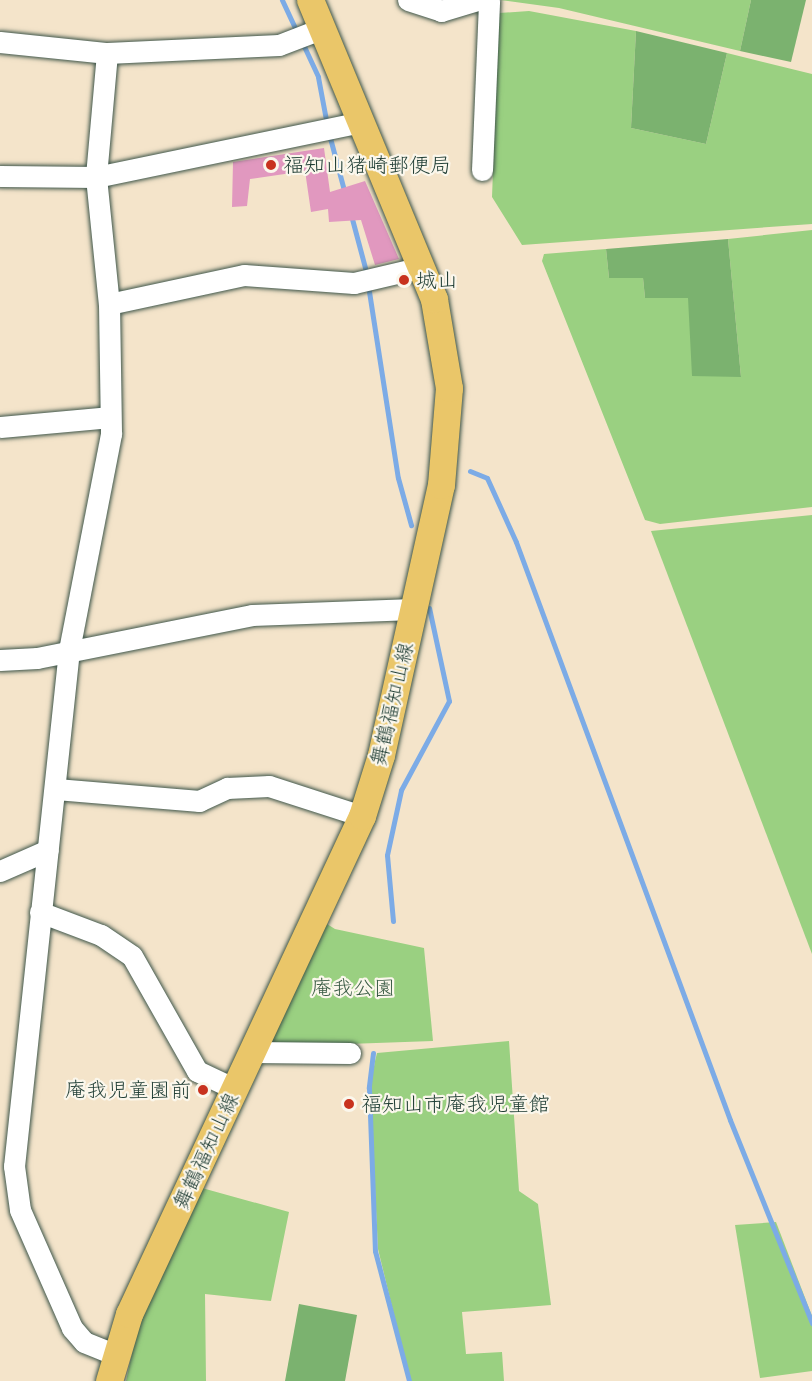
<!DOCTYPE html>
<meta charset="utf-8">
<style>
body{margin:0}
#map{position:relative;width:812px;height:1381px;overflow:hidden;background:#f4e4ca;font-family:Sriracha,"Klee One",sans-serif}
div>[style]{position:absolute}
.green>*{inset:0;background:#9ad081}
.forest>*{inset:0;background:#7bb26f}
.stream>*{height:5px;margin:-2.5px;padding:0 2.5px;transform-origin:2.5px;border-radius:2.5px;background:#7cabe6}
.building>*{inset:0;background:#e198bf}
.roads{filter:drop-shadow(0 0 2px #3f564a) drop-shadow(0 0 2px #3f564a)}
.minor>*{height:21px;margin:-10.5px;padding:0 10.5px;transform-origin:10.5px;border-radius:10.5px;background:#fff}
.major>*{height:27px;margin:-13.5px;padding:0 13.5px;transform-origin:13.5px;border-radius:13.5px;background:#eac669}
.dots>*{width:16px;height:16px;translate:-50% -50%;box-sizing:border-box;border:3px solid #fbf7ec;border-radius:50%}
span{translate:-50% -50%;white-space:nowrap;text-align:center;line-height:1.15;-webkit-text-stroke:4.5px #fbf7ec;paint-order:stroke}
.poi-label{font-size:21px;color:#1f3d34}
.left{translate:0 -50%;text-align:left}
.right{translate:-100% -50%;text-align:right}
.street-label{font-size:21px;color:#1f3d34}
.park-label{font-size:21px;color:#385a43}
</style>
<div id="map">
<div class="green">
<i style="clip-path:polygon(500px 0,751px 0,740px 51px,559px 8px)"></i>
<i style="clip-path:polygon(529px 11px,636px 31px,631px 128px,706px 144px,727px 53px,812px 74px,812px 224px,522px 245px,492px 197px,499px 13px)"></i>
<i style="clip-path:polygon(812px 230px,812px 507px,660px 524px,645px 520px,542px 261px,544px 254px,606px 249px,609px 278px,643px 278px,645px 298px,688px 298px,741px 377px,728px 239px)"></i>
<i style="clip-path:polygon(812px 515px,812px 954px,651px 531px)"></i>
<i style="clip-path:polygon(319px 919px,335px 929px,424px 948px,433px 1041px,263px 1047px)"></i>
<i style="clip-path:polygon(509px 1041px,519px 1191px,538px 1204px,551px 1305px,462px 1312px,466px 1354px,502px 1352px,504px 1381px,410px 1381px,378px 1249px,370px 1088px,375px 1061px,377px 1053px)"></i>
<i style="clip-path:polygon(202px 1188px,289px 1212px,271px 1301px,205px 1294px,206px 1381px,126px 1381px,139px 1321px)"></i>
<i style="clip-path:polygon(776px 1222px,812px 1316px,812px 1371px,760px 1378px,735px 1225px)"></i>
</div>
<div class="forest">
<i style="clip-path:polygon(751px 0,806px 0,791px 62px,740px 51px)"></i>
<i style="clip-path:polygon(636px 31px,727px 53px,706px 144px,631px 128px)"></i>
<i style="clip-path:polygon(728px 239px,741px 377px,692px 376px,688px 298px,645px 298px,643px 278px,609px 278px,606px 249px)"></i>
<i style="clip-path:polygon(299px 1304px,357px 1315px,345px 1381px,285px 1381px)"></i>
</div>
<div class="stream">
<i style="left:282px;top:0;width:38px;rotate:65deg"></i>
<i style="left:302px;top:42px;width:38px;rotate:65deg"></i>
<i style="left:318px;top:77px;width:49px;rotate:79.4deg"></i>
<i style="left:329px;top:134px;width:62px;rotate:75.1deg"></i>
<i style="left:351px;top:215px;width:62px;rotate:75.1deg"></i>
<i style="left:368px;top:285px;width:195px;rotate:81.2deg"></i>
<i style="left:398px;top:478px;width:49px;rotate:74.5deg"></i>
<i style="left:470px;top:471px;width:18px;rotate:22deg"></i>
<i style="left:487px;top:478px;width:70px;rotate:65.6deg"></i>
<i style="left:516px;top:542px;width:616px;rotate:69.68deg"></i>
<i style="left:730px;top:1120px;width:219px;rotate:68deg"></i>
<i style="left:393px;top:921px;width:66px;rotate:-95.2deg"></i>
<i style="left:387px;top:855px;width:66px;rotate:-77.8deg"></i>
<i style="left:401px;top:790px;width:101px;rotate:-61.7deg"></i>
<i style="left:449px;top:701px;width:95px;rotate:-102.1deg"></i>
<i style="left:373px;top:1053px;width:35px;rotate:97deg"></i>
<i style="left:369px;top:1088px;width:163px;rotate:87.9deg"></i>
<i style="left:375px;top:1251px;width:134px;rotate:75.3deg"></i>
</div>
<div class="building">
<i style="clip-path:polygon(324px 148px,330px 192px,365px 181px,399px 259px,375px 265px,361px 220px,329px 222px,328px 209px,311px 212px,305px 171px,250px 179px,247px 206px,232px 207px,233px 162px)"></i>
</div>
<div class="roads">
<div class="minor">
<i style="left:408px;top:0;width:35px;rotate:18deg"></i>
<i style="left:441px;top:11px;width:39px;rotate:-17deg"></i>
<i style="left:0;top:42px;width:108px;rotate:5.9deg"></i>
<i style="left:107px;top:53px;width:172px;rotate:-2.7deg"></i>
<i style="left:279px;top:45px;width:47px;rotate:-21.1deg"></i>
<i style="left:107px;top:53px;width:124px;rotate:95.1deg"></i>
<i style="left:96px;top:177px;width:128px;rotate:84.2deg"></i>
<i style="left:109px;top:304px;width:130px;rotate:89.1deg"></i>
<i style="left:111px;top:434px;width:220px;rotate:101deg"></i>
<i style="left:69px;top:650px;width:519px;rotate:96.08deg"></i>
<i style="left:14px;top:1166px;width:44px;rotate:82.2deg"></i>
<i style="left:20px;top:1210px;width:129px;rotate:66.2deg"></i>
<i style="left:72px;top:1328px;width:18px;rotate:49deg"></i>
<i style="left:84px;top:1342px;width:32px;rotate:22deg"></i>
<i style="left:482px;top:170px;width:170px;rotate:-87.6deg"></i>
<i style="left:0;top:176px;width:96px;rotate:0.6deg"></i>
<i style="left:96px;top:177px;width:272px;rotate:-11.7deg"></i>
<i style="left:109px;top:304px;width:138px;rotate:-12.1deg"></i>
<i style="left:244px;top:275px;width:110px;rotate:4.2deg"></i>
<i style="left:354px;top:283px;width:70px;rotate:-13.2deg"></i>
<i style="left:0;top:427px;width:109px;rotate:-5.2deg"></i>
<i style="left:0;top:660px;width:37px;rotate:-3deg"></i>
<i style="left:37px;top:658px;width:219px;rotate:-11.3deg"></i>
<i style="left:252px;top:615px;width:161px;rotate:-2.1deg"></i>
<i style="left:56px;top:789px;width:144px;rotate:4.8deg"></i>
<i style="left:199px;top:801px;width:31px;rotate:-25deg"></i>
<i style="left:227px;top:788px;width:42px;rotate:-2.7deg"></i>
<i style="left:269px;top:786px;width:98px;rotate:17.9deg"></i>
<i style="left:0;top:871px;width:52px;rotate:-23.6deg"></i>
<i style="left:40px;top:912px;width:65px;rotate:20.7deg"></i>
<i style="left:101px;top:935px;width:37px;rotate:34deg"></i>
<i style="left:132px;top:956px;width:132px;rotate:60.5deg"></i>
<i style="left:197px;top:1071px;width:42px;rotate:25.3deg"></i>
<i style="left:252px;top:1052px;width:98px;rotate:0.6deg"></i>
</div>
<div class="major">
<i style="left:109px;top:1381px;width:70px;rotate:-73.4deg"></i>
<i style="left:129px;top:1314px;width:550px;rotate:-64.93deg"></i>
<i style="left:362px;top:816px;width:64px;rotate:-72.7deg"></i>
<i style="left:381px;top:755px;width:277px;rotate:-77.5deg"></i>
<i style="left:441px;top:485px;width:97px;rotate:-85.3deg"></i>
<i style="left:449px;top:388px;width:90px;rotate:-99.6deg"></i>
<i style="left:434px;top:299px;width:324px;rotate:-112.5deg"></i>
</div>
</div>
<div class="dots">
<i style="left:271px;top:165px;background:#c8321e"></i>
<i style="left:404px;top:280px;background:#c8321e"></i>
<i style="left:203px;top:1090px;background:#c8321e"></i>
<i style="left:349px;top:1104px;background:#c8321e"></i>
</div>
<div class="poi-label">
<span class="left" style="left:283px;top:165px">福知山猪崎郵便局</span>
<span class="left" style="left:416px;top:280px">城山</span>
<span class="right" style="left:191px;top:1090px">庵我児童園前</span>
<span class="left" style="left:361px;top:1104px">福知山市庵我児童館</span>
</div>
<div class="street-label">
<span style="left:392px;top:704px;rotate:-77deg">舞鶴福知山線</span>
<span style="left:206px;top:1151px;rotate:-65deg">舞鶴福知山線</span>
</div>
<div class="park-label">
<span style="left:353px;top:988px">庵我公園</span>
</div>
</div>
